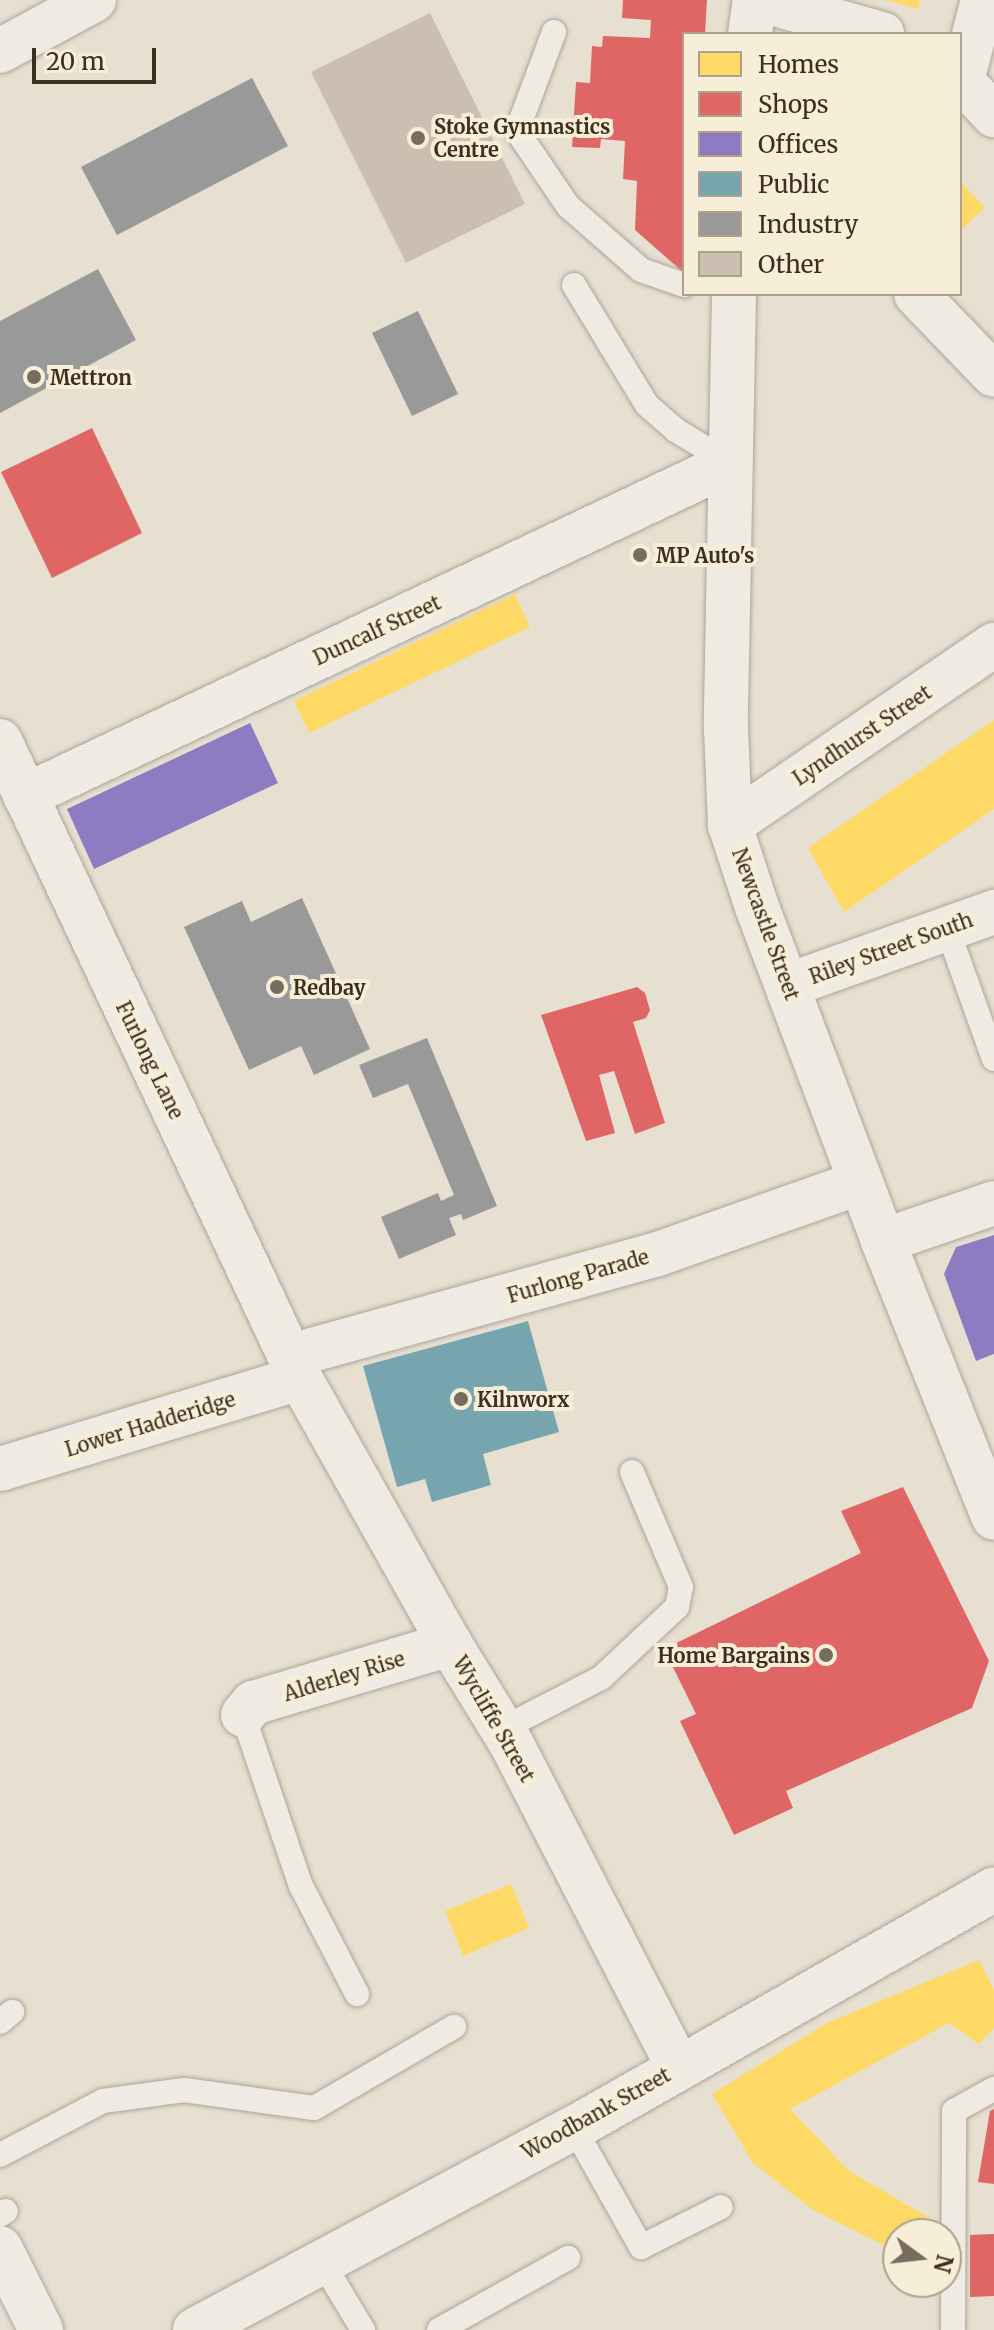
<!DOCTYPE html>
<style>
body{margin:0}
#map{position:relative;width:994px;height:2330px;overflow:hidden;background:#e7e0d1;font-family:Merriweather,serif}
div>[style]{position:absolute}
.homes>*{inset:0;background:#ffd966}
.shops>*{inset:0;background:#e06666}
.offices>*{inset:0;background:#8e7cc3}
.public>*{inset:0;background:#76a5af}
.industry>*{inset:0;background:#999}
.building>*{inset:0;background:#cbbfb2}
.roads{filter:drop-shadow(0 0 2px #ada599) drop-shadow(0 0 2px #ada599)}
.lane>*{height:24px;margin:-12px;padding:0 12px;transform-origin:12px;border-radius:12px;background:#efebe3}
.street>*{height:44px;margin:-22px;padding:0 22px;transform-origin:22px;border-radius:22px;background:#efebe3}
.secondary>*{height:44px;margin:-22px;padding:0 22px;transform-origin:22px;border-radius:22px;background:#efebe3}
.dots>*{width:22px;height:22px;translate:-50% -50%;box-sizing:border-box;border:4px solid #f7eed8;border-radius:50%}
span{translate:-50% -50%;white-space:nowrap;text-align:center;line-height:1.15;-webkit-text-stroke:8px #f7eed8;paint-order:stroke}
.poi-label{font-size:20px;color:#3d2e20;font-weight:700}
.left{translate:0 -50%;text-align:left}
.right{translate:-100% -50%;text-align:right}
.street-label{font-size:20px;color:#3d2e20}
.legend{position:absolute;left:682px;top:32px;width:280px;height:264px;box-sizing:border-box;background:#f7eed8;border:2px solid #ada18e;margin:0;padding:10px 14px;list-style:none;font-size:24px;color:#3d2e20}
.legend li{display:flex;align-items:center;gap:16px;height:40px}
.legend b{width:40px;border:2px solid #ada18e}
.north{position:absolute;left:882px;top:2218px;width:80px;height:80px;box-sizing:border-box;background:#f7eed8;border:2px solid #ada18e;border-radius:50%;rotate:105deg;font-size:22px;font-weight:700;line-height:32px;text-align:center;color:#3d2e20}
.north::after{content:'';display:block;margin:auto;width:28px;height:36px;background:#786c5e;clip-path:polygon(50% 0,100% 100%,50% 72%,0 100%)}
.scale{position:absolute;left:32px;top:48px;width:124px;height:36px;box-sizing:border-box;border:4px solid #3d2e20;border-top:0;padding-left:10px;font-size:24px;line-height:28px;white-space:nowrap;color:#3d2e20;-webkit-text-stroke:6px #f7eed8;paint-order:stroke}
</style>
<div id="map">
<div class="homes">
<i style="clip-path:polygon(886px 0,920px 0,918px 9px)"></i>
<i style="clip-path:polygon(960px 181px,985px 208px,960px 231px)"></i>
<i style="clip-path:polygon(515px 594px,530px 627px,309px 733px,294px 701px)"></i>
<i style="clip-path:polygon(994px 720px,994px 809px,844px 912px,808px 848px)"></i>
<i style="clip-path:polygon(511px 1884px,529px 1928px,463px 1956px,445px 1911px)"></i>
<i style="clip-path:polygon(979px 1960px,994px 1990px,994px 2028px,979px 2044px,949px 2023px,790px 2109px,849px 2171px,933px 2220px,933px 2234px,898px 2234px,898px 2252px,813px 2210px,753px 2163px,712px 2094px,827px 2023px)"></i>
</div>
<div class="shops">
<i style="clip-path:polygon(623px 0,707px 0,705px 34px,684px 34px,684px 273px,635px 230px,637px 181px,623px 179px,625px 141px,601px 139px,600px 148px,572px 147px,576px 82px,590px 83px,592px 46px,602px 47px,603px 36px,650px 38px,651px 20px,622px 18px)"></i>
<i style="clip-path:polygon(92px 428px,142px 533px,52px 578px,1px 472px)"></i>
<i style="clip-path:polygon(637px 987px,645px 993px,650px 1010px,646px 1018px,633px 1022px,665px 1123px,635px 1134px,614px 1071px,599px 1075px,615px 1133px,586px 1141px,541px 1015px)"></i>
<i style="clip-path:polygon(903px 1487px,989px 1661px,972px 1708px,786px 1791px,793px 1808px,734px 1835px,680px 1721px,696px 1714px,664px 1649px,861px 1553px,841px 1511px)"></i>
<i style="clip-path:polygon(994px 2109px,994px 2184px,978px 2182px,990px 2111px)"></i>
<i style="clip-path:polygon(994px 2234px,994px 2296px,970px 2297px,970px 2235px)"></i>
</div>
<div class="offices">
<i style="clip-path:polygon(250px 723px,278px 783px,94px 869px,67px 809px)"></i>
<i style="clip-path:polygon(994px 1235px,994px 1354px,976px 1361px,944px 1274px,956px 1247px)"></i>
</div>
<div class="public">
<i style="clip-path:polygon(528px 1321px,559px 1432px,483px 1454px,491px 1485px,432px 1502px,425px 1479px,397px 1487px,363px 1366px)"></i>
</div>
<div class="industry">
<i style="clip-path:polygon(252px 78px,288px 146px,117px 235px,81px 167px)"></i>
<i style="clip-path:polygon(98px 269px,136px 340px,0 413px,0 321px)"></i>
<i style="clip-path:polygon(418px 311px,458px 394px,412px 416px,372px 333px)"></i>
<i style="clip-path:polygon(302px 898px,370px 1049px,314px 1075px,301px 1046px,249px 1070px,184px 927px,242px 901px,251px 922px)"></i>
<i style="clip-path:polygon(427px 1038px,497px 1206px,463px 1220px,461px 1214px,449px 1218px,456px 1235px,399px 1259px,381px 1217px,438px 1193px,441px 1201px,454px 1195px,408px 1084px,373px 1098px,359px 1065px)"></i>
</div>
<div class="building">
<i style="clip-path:polygon(430px 13px,525px 204px,406px 263px,311px 72px)"></i>
</div>
<div class="roads">
<div class="lane">
<i style="left:554px;top:32px;width:106px;rotate:110.5deg"></i>
<i style="left:517px;top:131px;width:91px;rotate:55.8deg"></i>
<i style="left:568px;top:206px;width:97px;rotate:41.2deg"></i>
<i style="left:641px;top:270px;width:46px;rotate:19.2deg"></i>
<i style="left:574px;top:285px;width:140px;rotate:58.7deg"></i>
<i style="left:647px;top:405px;width:40px;rotate:41deg"></i>
<i style="left:677px;top:431px;width:62px;rotate:31.1deg"></i>
<i style="left:947px;top:928px;width:139px;rotate:70.3deg"></i>
<i style="left:243px;top:1715px;width:181px;rotate:71.3deg"></i>
<i style="left:301px;top:1886px;width:122px;rotate:62.6deg"></i>
<i style="left:502px;top:1729px;width:111px;rotate:-27.3deg"></i>
<i style="left:601px;top:1678px;width:104px;rotate:-43.1deg"></i>
<i style="left:677px;top:1607px;width:20px;rotate:-79deg"></i>
<i style="left:681px;top:1587px;width:125px;rotate:-113.1deg"></i>
<i style="left:0;top:2022px;width:16px;rotate:-40deg"></i>
<i style="left:574px;top:2128px;width:137px;rotate:60.6deg"></i>
<i style="left:641px;top:2247px;width:89px;rotate:-26.6deg"></i>
<i style="left:0;top:2155px;width:116px;rotate:-27.7deg"></i>
<i style="left:103px;top:2101px;width:82px;rotate:-7.7deg"></i>
<i style="left:184px;top:2090px;width:131px;rotate:7.9deg"></i>
<i style="left:314px;top:2108px;width:162px;rotate:-30.1deg"></i>
<i style="left:0;top:2215px;width:7px;rotate:-34deg"></i>
<i style="left:321px;top:2260px;width:82px;rotate:59deg"></i>
<i style="left:439px;top:2330px;width:148px;rotate:-29.2deg"></i>
<i style="left:953px;top:2330px;width:219px;rotate:-89.7deg"></i>
<i style="left:954px;top:2111px;width:46px;rotate:-28.8deg"></i>
</div>
<div class="street">
<i style="left:761px;top:0;width:126px;rotate:15.7deg"></i>
<i style="left:0;top:51px;width:107px;rotate:-28.5deg"></i>
<i style="left:960px;top:79px;width:50px;rotate:46.6deg"></i>
<i style="left:962px;top:81px;width:84px;rotate:-75.5deg"></i>
<i style="left:916px;top:294px;width:112px;rotate:46.1deg"></i>
<i style="left:0;top:741px;width:704px;rotate:64.78deg"></i>
<i style="left:300px;top:1378px;width:305px;rotate:60.6deg"></i>
<i style="left:450px;top:1644px;width:116px;rotate:58.4deg"></i>
<i style="left:511px;top:1743px;width:365px;rotate:62.7deg"></i>
<i style="left:25px;top:796px;width:780px;rotate:-25.28deg"></i>
<i style="left:730px;top:825px;width:320px;rotate:-34.3deg"></i>
<i style="left:789px;top:985px;width:218px;rotate:-19.6deg"></i>
<i style="left:883px;top:1241px;width:117px;rotate:-18.9deg"></i>
<i style="left:290px;top:1356px;width:382px;rotate:-15.5deg"></i>
<i style="left:658px;top:1254px;width:215px;rotate:-19.5deg"></i>
<i style="left:0;top:1469px;width:313px;rotate:-16.9deg"></i>
<i style="left:243px;top:1715px;width:16px;rotate:-50deg"></i>
<i style="left:253px;top:1703px;width:206px;rotate:-16.7deg"></i>
<i style="left:0;top:2248px;width:92px;rotate:63.4deg"></i>
</div>
<div class="secondary">
<i style="left:750px;top:34px;width:34px;rotate:-82deg"></i>
<i style="left:734px;top:294px;width:434px;rotate:91.1deg"></i>
<i style="left:726px;top:728px;width:97px;rotate:87.6deg"></i>
<i style="left:730px;top:825px;width:86px;rotate:71.8deg"></i>
<i style="left:757px;top:907px;width:357px;rotate:69.3deg"></i>
<i style="left:883px;top:1241px;width:298px;rotate:68.2deg"></i>
<i style="left:195px;top:2330px;width:429px;rotate:-28.1deg"></i>
<i style="left:574px;top:2128px;width:483px;rotate:-29.6deg"></i>
</div>
</div>
<div class="dots">
<i style="left:418px;top:138px;background:#786c5e"></i>
<i style="left:34px;top:377px;background:#786c5e"></i>
<i style="left:640px;top:555px;background:#786c5e"></i>
<i style="left:277px;top:987px;background:#786c5e"></i>
<i style="left:461px;top:1399px;background:#786c5e"></i>
<i style="left:826px;top:1655px;background:#786c5e"></i>
</div>
<div class="poi-label">
<span class="left" style="left:434px;top:138px">Stoke Gymnastics<br>Centre</span>
<span class="left" style="left:50px;top:377px">Mettron</span>
<span class="left" style="left:656px;top:555px">MP Auto's</span>
<span class="left" style="left:293px;top:987px">Redbay</span>
<span class="left" style="left:477px;top:1399px">Kilnworx</span>
<span class="right" style="left:810px;top:1655px">Home Bargains</span>
</div>
<div class="street-label">
<span style="left:377px;top:630px;rotate:-25deg">Duncalf Street</span>
<span style="left:862px;top:735px;rotate:-34deg">Lyndhurst Street</span>
<span style="left:766px;top:924px;rotate:70deg">Newcastle Street</span>
<span style="left:891px;top:948px;rotate:-20deg">Riley Street South</span>
<span style="left:150px;top:1060px;rotate:64deg">Furlong Lane</span>
<span style="left:578px;top:1276px;rotate:-16deg">Furlong Parade</span>
<span style="left:150px;top:1424px;rotate:-17deg">Lower Hadderidge</span>
<span style="left:344px;top:1676px;rotate:-17deg">Alderley Rise</span>
<span style="left:494px;top:1719px;rotate:60deg">Wycliffe Street</span>
<span style="left:596px;top:2113px;rotate:-29deg">Woodbank Street</span>
</div>
<ul class="legend">
<li><b style="height:22px;background:#ffd966"></b>Homes</li>
<li><b style="height:22px;background:#e06666"></b>Shops</li>
<li><b style="height:22px;background:#8e7cc3"></b>Offices</li>
<li><b style="height:22px;background:#76a5af"></b>Public</li>
<li><b style="height:22px;background:#999"></b>Industry</li>
<li><b style="height:22px;background:#cbbfb2"></b>Other</li>
</ul>
<div class="north">N</div>
<div class="scale">20 m</div>
</div>
